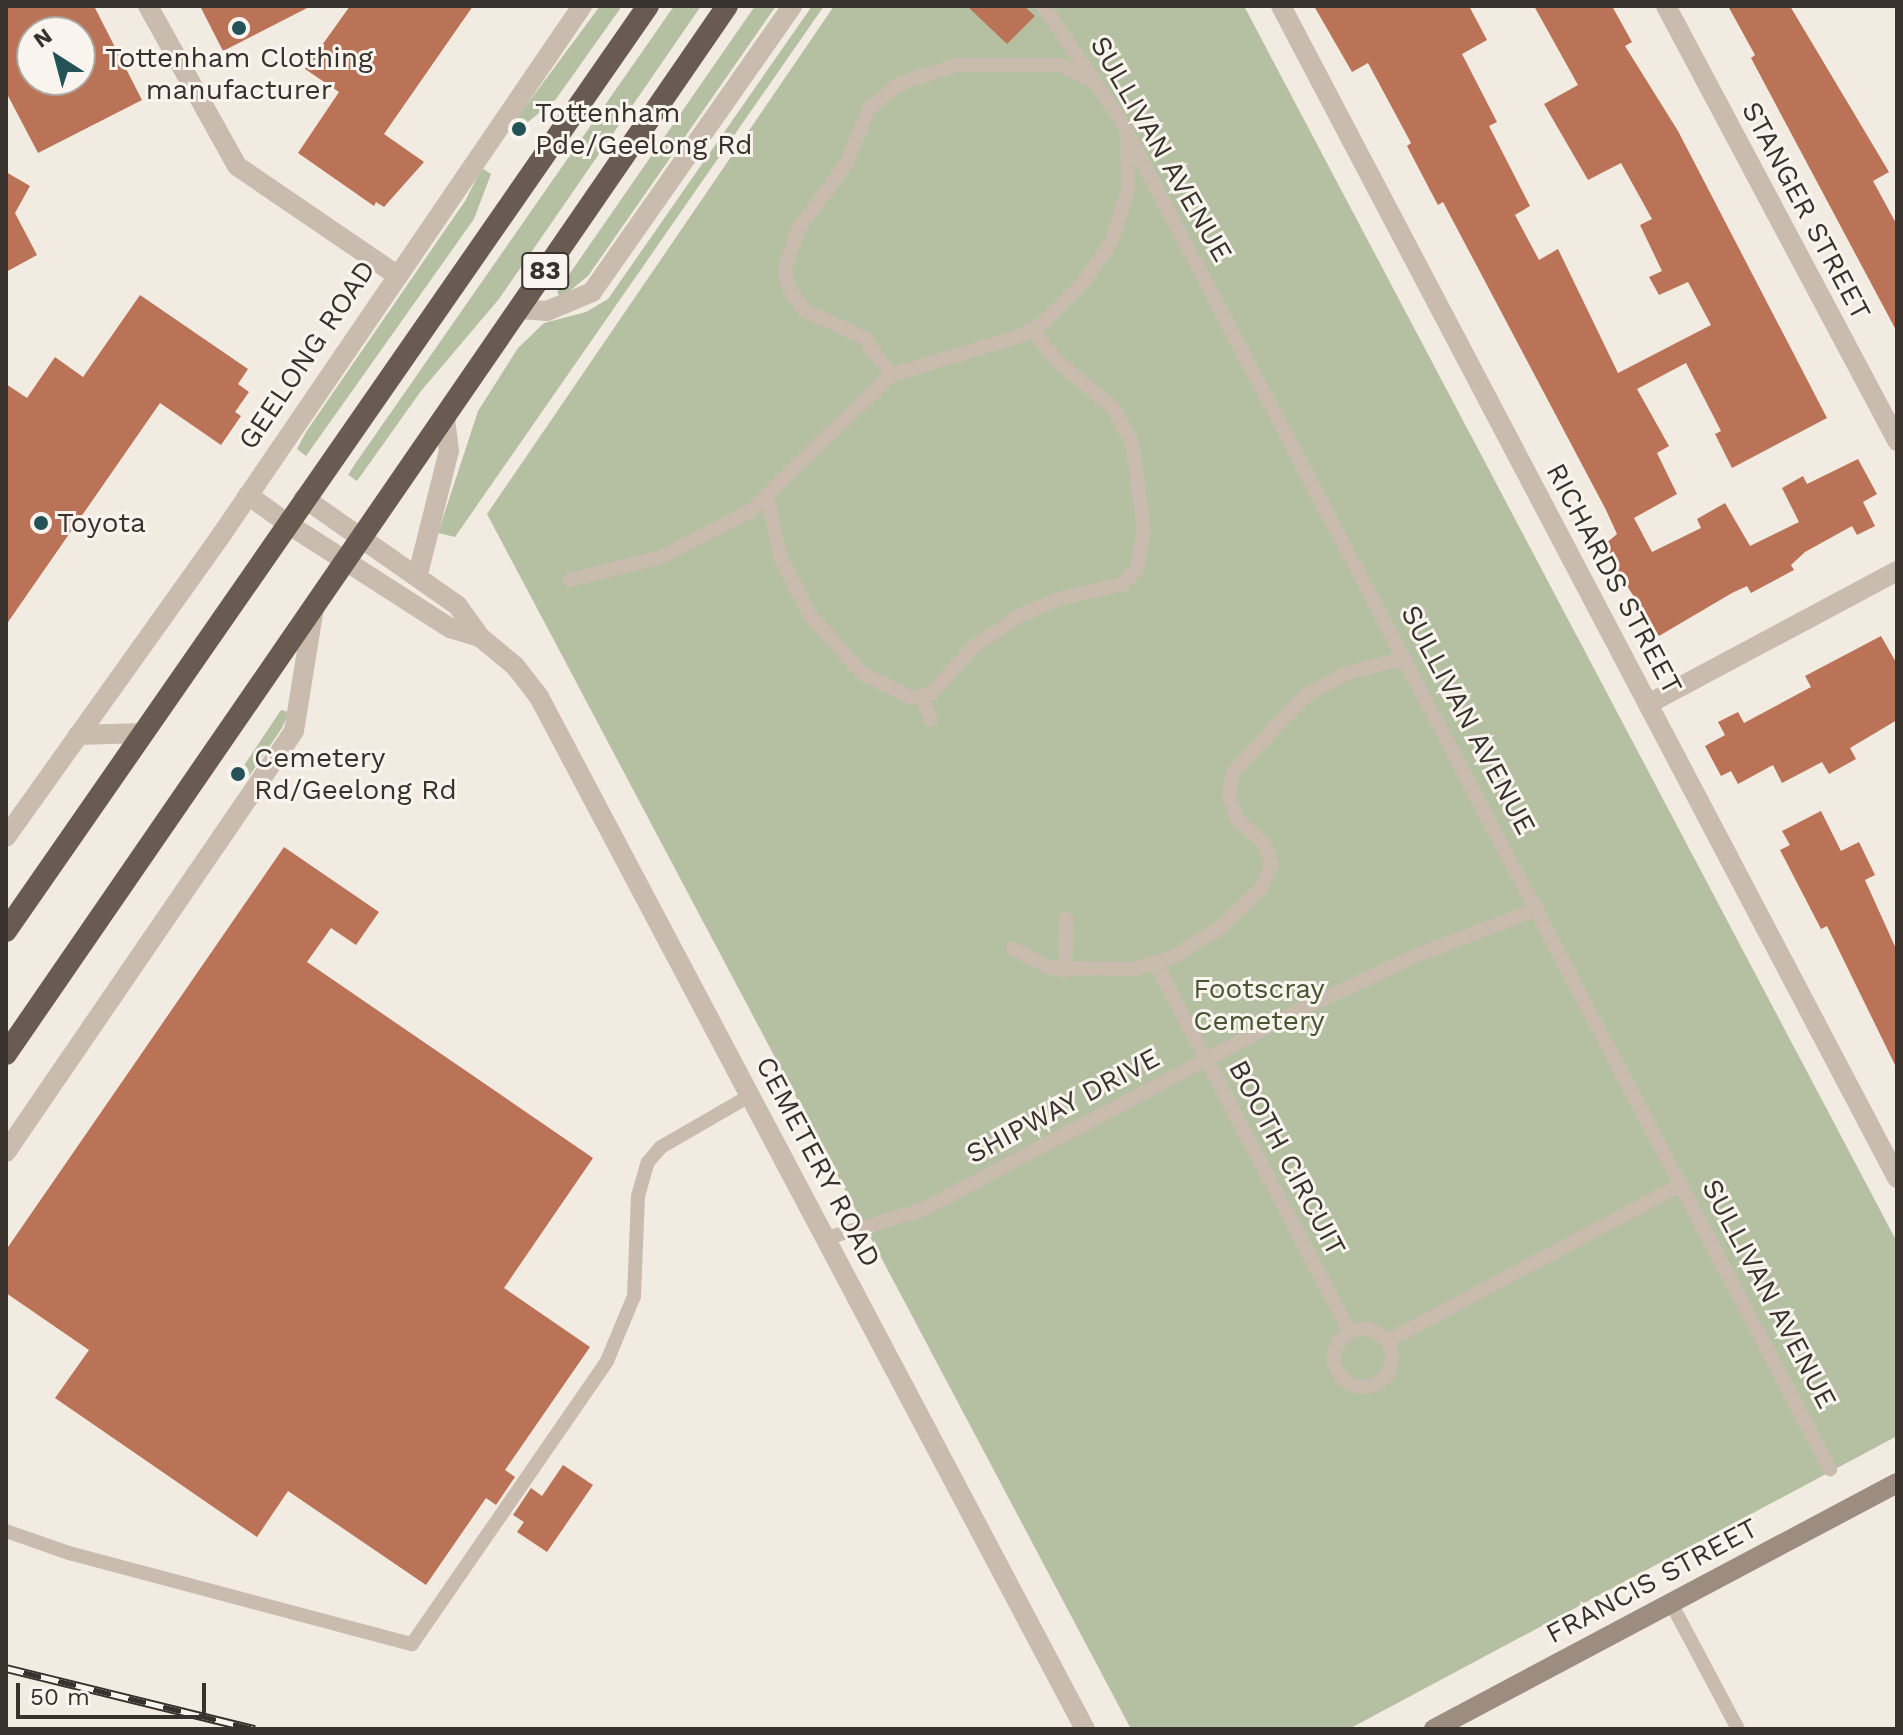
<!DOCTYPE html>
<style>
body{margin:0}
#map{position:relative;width:1903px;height:1735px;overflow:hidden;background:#f2ebe2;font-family:"Work Sans",sans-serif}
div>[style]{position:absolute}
.green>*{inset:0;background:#b5c0a3}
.building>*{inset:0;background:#bb7357}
.service>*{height:14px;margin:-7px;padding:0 7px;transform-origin:7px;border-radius:7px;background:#c9bcaf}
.service>.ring{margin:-7px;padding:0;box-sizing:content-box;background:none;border:14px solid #c9bcaf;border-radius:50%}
.minor>*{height:20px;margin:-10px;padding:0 10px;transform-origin:10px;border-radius:10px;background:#c9bcaf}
.tertiary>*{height:20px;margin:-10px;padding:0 10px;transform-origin:10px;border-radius:10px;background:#c9bcaf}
.secondary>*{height:20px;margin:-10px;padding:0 10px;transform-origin:10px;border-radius:10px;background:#9d8c80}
.trunk>*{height:22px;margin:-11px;padding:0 11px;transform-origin:11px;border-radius:11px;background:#695a52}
.rail>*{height:9px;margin-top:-4.5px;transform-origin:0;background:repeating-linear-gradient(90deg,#f9f5ee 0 18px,#39312c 0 36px);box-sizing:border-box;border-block:2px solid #39312c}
.dots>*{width:22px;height:22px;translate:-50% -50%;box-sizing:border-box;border:4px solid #f9f5ee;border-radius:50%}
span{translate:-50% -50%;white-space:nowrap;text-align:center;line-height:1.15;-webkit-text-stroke:6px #f9f5ee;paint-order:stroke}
.shield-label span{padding:2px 6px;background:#f9f5ee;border:2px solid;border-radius:6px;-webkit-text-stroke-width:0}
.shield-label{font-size:26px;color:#39312c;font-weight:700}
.poi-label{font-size:28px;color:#39312c}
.left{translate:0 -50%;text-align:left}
.street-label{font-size:28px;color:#39312c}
.park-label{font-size:28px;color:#475532}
.frame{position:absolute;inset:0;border:8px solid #39312c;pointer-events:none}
.north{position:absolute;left:16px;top:16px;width:80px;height:80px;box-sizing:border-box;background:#f9f5ee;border:2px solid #aca7a0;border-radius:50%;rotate:324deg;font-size:22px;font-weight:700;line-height:32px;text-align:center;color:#39312c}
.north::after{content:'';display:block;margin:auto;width:28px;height:36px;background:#255257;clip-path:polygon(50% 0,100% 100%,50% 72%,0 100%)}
.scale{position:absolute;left:16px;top:1683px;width:190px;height:36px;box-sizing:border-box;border:4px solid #39312c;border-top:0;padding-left:10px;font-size:24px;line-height:28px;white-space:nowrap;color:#39312c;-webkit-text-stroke:6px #f9f5ee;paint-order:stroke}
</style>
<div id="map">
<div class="green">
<i style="clip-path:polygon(600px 6px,622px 6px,556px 99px,522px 127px,514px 122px)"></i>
<i style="clip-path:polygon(674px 6px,701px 6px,499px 299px,421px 391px,357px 481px,348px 475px,355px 464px)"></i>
<i style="clip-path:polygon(755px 6px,776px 6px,588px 276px,561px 298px,557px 292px)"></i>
<i style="clip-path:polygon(812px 6px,824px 6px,455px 537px,438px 533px,478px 411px,518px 348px,544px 323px,586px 312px,608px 299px)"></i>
<i style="clip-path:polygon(834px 6px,1244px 6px,1897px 1242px,1897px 1436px,1349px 1729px,1131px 1729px,487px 514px)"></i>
<i style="clip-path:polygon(482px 168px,491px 174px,474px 219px,306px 456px,297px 449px,306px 432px,465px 201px)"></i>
<i style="clip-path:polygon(281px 710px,289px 712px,282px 728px,247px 779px,239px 773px)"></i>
</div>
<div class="building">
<i style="clip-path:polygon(evenodd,6px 6px,94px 6px,142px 100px,38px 153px,6px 92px,6px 6px,32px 32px,80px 32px,80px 80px,32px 80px,32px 32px)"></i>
<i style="clip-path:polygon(200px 6px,311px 6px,223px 51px)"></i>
<i style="clip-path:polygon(350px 6px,473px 6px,384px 134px,424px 162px,384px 207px,376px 202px,374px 206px,298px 153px,339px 92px,305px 69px)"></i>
<i style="clip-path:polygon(967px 6px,1024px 6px,1035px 16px,1007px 44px)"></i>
<i style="clip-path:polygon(1314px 6px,1469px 6px,1487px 40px,1462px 54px,1497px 122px,1489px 126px,1530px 206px,1515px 215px,1539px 260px,1558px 249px,1618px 373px,1711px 325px,1688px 282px,1659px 295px,1649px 277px,1662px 271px,1640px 225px,1652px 219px,1621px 163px,1588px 180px,1544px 104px,1578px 85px,1534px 6px,1612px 6px,1632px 42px,1625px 46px,1678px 131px,1827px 418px,1732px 468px,1715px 434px,1721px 431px,1686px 363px,1637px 389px,1669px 446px,1657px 453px,1677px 494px,1634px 518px,1652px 552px,1701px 528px,1697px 519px,1725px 503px,1750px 546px,1799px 522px,1782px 488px,1803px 476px,1807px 484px,1858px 459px,1877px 494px,1863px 502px,1875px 526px,1857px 535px,1852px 526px,1805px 552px,1791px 565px,1794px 570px,1751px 593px,1747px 586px,1732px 593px,1659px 636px,1608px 556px,1604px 545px,1617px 534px,1606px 510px,1443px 202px,1438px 205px,1431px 192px,1407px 146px,1411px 143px,1368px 63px,1352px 72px)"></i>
<i style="clip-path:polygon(1728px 6px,1790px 6px,1889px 172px,1873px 181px,1897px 225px,1897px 332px,1751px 58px,1755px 55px)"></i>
<i style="clip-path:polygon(6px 172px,30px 186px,15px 213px,37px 255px,6px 272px)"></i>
<i style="clip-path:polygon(140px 295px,248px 369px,238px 384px,249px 392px,235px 412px,241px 416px,221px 445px,160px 403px,6px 625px,6px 384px,27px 398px,55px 357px,83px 377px)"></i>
<i style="clip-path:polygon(1881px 636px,1897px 664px,1897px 720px,1850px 748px,1856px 759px,1829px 774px,1822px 762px,1782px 783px,1773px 765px,1738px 784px,1731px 771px,1721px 776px,1705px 746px,1725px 735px,1718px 722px,1738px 712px,1744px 723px,1811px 687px,1805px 676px)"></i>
<i style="clip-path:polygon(1821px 811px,1841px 851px,1859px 842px,1875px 875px,1865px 880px,1897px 951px,1897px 1069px,1827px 926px,1821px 929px,1780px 850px,1790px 845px,1782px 831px)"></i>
<i style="clip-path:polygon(284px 847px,379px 912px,356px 945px,331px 928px,307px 962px,593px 1158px,504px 1288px,590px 1347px,505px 1470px,515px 1477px,496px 1505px,486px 1498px,426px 1585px,288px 1491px,257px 1537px,55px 1398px,89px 1350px,6px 1293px,6px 1250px)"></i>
<i style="clip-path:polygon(563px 1465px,593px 1485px,547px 1552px,517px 1532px,524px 1522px,513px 1515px,531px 1488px,542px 1496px)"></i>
</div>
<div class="service">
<i style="left:1043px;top:6px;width:135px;rotate:55.6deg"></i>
<i style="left:1119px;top:117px;width:1528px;rotate:62.26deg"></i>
<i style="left:891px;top:375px;width:46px;rotate:-126.1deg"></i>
<i style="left:864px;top:338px;width:66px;rotate:-155deg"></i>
<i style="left:804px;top:310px;width:28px;rotate:-125deg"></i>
<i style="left:788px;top:287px;width:18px;rotate:-99deg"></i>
<i style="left:785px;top:269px;width:40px;rotate:-72deg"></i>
<i style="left:797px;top:231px;width:83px;rotate:-53.8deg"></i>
<i style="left:846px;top:164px;width:60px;rotate:-67.3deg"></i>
<i style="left:869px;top:109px;width:38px;rotate:-41deg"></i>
<i style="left:898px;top:84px;width:62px;rotate:-17.9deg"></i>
<i style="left:957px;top:65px;width:103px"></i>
<i style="left:1060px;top:65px;width:36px;rotate:27deg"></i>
<i style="left:768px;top:498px;width:59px;rotate:78.3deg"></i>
<i style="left:780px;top:556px;width:66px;rotate:63deg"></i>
<i style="left:810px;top:615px;width:78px;rotate:48.1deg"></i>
<i style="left:862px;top:673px;width:55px;rotate:27deg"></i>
<i style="left:911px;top:698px;width:22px;rotate:-13deg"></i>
<i style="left:932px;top:693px;width:63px;rotate:-48.2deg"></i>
<i style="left:974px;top:646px;width:56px;rotate:-33.4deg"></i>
<i style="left:1021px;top:615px;width:40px;rotate:-23.4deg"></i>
<i style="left:1058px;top:599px;width:67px;rotate:-13deg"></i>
<i style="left:1123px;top:584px;width:21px;rotate:-47deg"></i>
<i style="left:1137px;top:569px;width:41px;rotate:-80.1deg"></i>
<i style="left:1144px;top:529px;width:88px;rotate:-97.9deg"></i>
<i style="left:1132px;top:442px;width:39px;rotate:-119deg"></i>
<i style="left:1113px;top:408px;width:70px;rotate:-140.2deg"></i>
<i style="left:1059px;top:363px;width:43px;rotate:-129.3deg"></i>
<i style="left:570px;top:580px;width:94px;rotate:-14.2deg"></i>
<i style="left:661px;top:557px;width:99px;rotate:-27.1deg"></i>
<i style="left:749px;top:512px;width:197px;rotate:-44deg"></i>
<i style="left:891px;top:375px;width:132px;rotate:-16.8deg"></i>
<i style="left:1017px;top:337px;width:30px;rotate:-28deg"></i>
<i style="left:1043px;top:323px;width:59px;rotate:-45.7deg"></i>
<i style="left:1084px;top:281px;width:47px;rotate:-54.6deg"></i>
<i style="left:1111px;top:243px;width:56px;rotate:-72.2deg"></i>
<i style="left:1128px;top:190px;width:50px;rotate:-91.1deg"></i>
<i style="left:923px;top:698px;width:23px;rotate:70deg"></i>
<i style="left:1013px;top:948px;width:41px;rotate:29.1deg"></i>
<i style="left:1049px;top:968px;width:85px;rotate:0.7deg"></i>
<i style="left:1134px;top:969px;width:43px;rotate:-17.6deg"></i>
<i style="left:1175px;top:956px;width:56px;rotate:-32.6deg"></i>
<i style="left:1222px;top:926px;width:53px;rotate:-44.2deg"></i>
<i style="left:1260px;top:889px;width:28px;rotate:-64deg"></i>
<i style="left:1272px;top:864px;width:20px;rotate:-110deg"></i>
<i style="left:1265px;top:845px;width:40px;rotate:-137deg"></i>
<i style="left:1236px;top:818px;width:26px;rotate:-106deg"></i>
<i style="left:1229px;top:793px;width:21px;rotate:-79deg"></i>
<i style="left:1233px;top:772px;width:106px;rotate:-46.5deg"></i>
<i style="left:1306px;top:695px;width:47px;rotate:-28.2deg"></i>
<i style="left:1347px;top:673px;width:60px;rotate:-14.5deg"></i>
<i style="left:1156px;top:964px;width:416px;rotate:62.2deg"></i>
<i style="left:1065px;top:971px;width:52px;rotate:-88.9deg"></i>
<i style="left:827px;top:1238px;width:99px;rotate:-16.4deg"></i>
<i style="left:922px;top:1210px;width:437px;rotate:-27.9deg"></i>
<i style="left:1308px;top:1006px;width:126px;rotate:-24.9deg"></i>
<i style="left:1422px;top:953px;width:124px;rotate:-20.8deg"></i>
<i class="ring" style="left:1334px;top:1329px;width:44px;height:44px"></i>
<i style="left:1387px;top:1341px;width:334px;rotate:-28deg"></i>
<i style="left:6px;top:1531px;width:67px;rotate:19.2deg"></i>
<i style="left:69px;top:1553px;width:355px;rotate:14.9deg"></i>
<i style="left:412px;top:1644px;width:344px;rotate:-55.4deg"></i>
<i style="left:607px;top:1361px;width:70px;rotate:-67.4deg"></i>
<i style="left:634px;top:1296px;width:100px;rotate:-87.7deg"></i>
<i style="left:638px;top:1196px;width:35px;rotate:-74deg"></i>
<i style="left:648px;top:1162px;width:20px;rotate:-49deg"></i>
<i style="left:661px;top:1147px;width:104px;rotate:-30deg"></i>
<i style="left:1671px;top:1603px;width:143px;rotate:62deg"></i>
</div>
<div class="minor">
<i style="left:148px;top:6px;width:183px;rotate:60.9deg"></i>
<i style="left:237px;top:166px;width:195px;rotate:34.3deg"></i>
<i style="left:1281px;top:6px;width:1324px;rotate:62.27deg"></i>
<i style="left:1666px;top:6px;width:493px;rotate:62deg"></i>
<i style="left:519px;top:309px;width:28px;rotate:4deg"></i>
<i style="left:547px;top:311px;width:49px;rotate:-22.9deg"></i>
<i style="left:592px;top:292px;width:349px;rotate:-55deg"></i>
<i style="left:248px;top:495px;width:49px;rotate:35.9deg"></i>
<i style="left:1648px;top:704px;width:282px;rotate:-28.1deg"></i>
<i style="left:78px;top:735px;width:66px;rotate:-1.7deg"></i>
<i style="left:6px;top:837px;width:372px;rotate:-54.5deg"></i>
<i style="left:222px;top:534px;width:639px;rotate:-55.71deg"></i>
<i style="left:6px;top:1152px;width:510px;rotate:-55.62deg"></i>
<i style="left:294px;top:731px;width:126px;rotate:-80.8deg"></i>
</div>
<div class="tertiary">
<i style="left:304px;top:498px;width:187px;rotate:35deg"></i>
<i style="left:457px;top:605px;width:39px;rotate:54deg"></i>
<i style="left:480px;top:637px;width:45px;rotate:39.6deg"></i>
<i style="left:515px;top:666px;width:39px;rotate:52deg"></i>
<i style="left:539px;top:697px;width:1168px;rotate:62.12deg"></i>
<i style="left:288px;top:524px;width:193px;rotate:32.7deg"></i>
<i style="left:450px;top:628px;width:31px;rotate:17deg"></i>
<i style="left:418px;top:574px;width:127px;rotate:-75.9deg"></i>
<i style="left:449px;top:451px;width:35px;rotate:-97deg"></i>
</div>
<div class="secondary">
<i style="left:1434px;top:1729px;width:524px;rotate:-27.98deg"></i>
</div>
<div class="trunk">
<i style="left:6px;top:931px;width:1126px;rotate:-55.24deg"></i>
<i style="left:6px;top:1054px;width:1272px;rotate:-55.47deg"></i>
</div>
<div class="rail">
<i style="left:6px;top:1668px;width:256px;rotate:13.8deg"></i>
</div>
<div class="dots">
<i style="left:239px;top:28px;background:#255257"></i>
<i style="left:519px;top:129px;background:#255257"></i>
<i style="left:41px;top:523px;background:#255257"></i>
<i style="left:238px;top:774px;background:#255257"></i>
</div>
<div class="shield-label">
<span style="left:545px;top:271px">83</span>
</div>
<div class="poi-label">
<span style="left:239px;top:74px">Tottenham Clothing<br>manufacturer</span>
<span class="left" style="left:535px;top:129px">Tottenham<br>Pde/Geelong Rd</span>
<span class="left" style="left:57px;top:523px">Toyota</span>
<span class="left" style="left:254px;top:774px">Cemetery<br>Rd/Geelong Rd</span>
</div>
<div class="street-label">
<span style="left:1161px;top:149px;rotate:60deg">SULLIVAN AVENUE</span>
<span style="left:1806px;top:211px;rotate:62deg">STANGER STREET</span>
<span style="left:307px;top:355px;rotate:-56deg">GEELONG ROAD</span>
<span style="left:1614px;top:579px;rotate:62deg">RICHARDS STREET</span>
<span style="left:1468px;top:720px;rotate:62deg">SULLIVAN AVENUE</span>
<span style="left:1063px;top:1106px;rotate:-28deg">SHIPWAY DRIVE</span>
<span style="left:1287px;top:1158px;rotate:62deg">BOOTH CIRCUIT</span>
<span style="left:818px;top:1162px;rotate:62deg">CEMETERY ROAD</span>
<span style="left:1769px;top:1294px;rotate:62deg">SULLIVAN AVENUE</span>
<span style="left:1652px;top:1581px;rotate:-28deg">FRANCIS STREET</span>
</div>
<div class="park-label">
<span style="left:1259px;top:1005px">Footscray<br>Cemetery</span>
</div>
<div class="frame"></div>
<div class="north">N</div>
<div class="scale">50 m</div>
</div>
